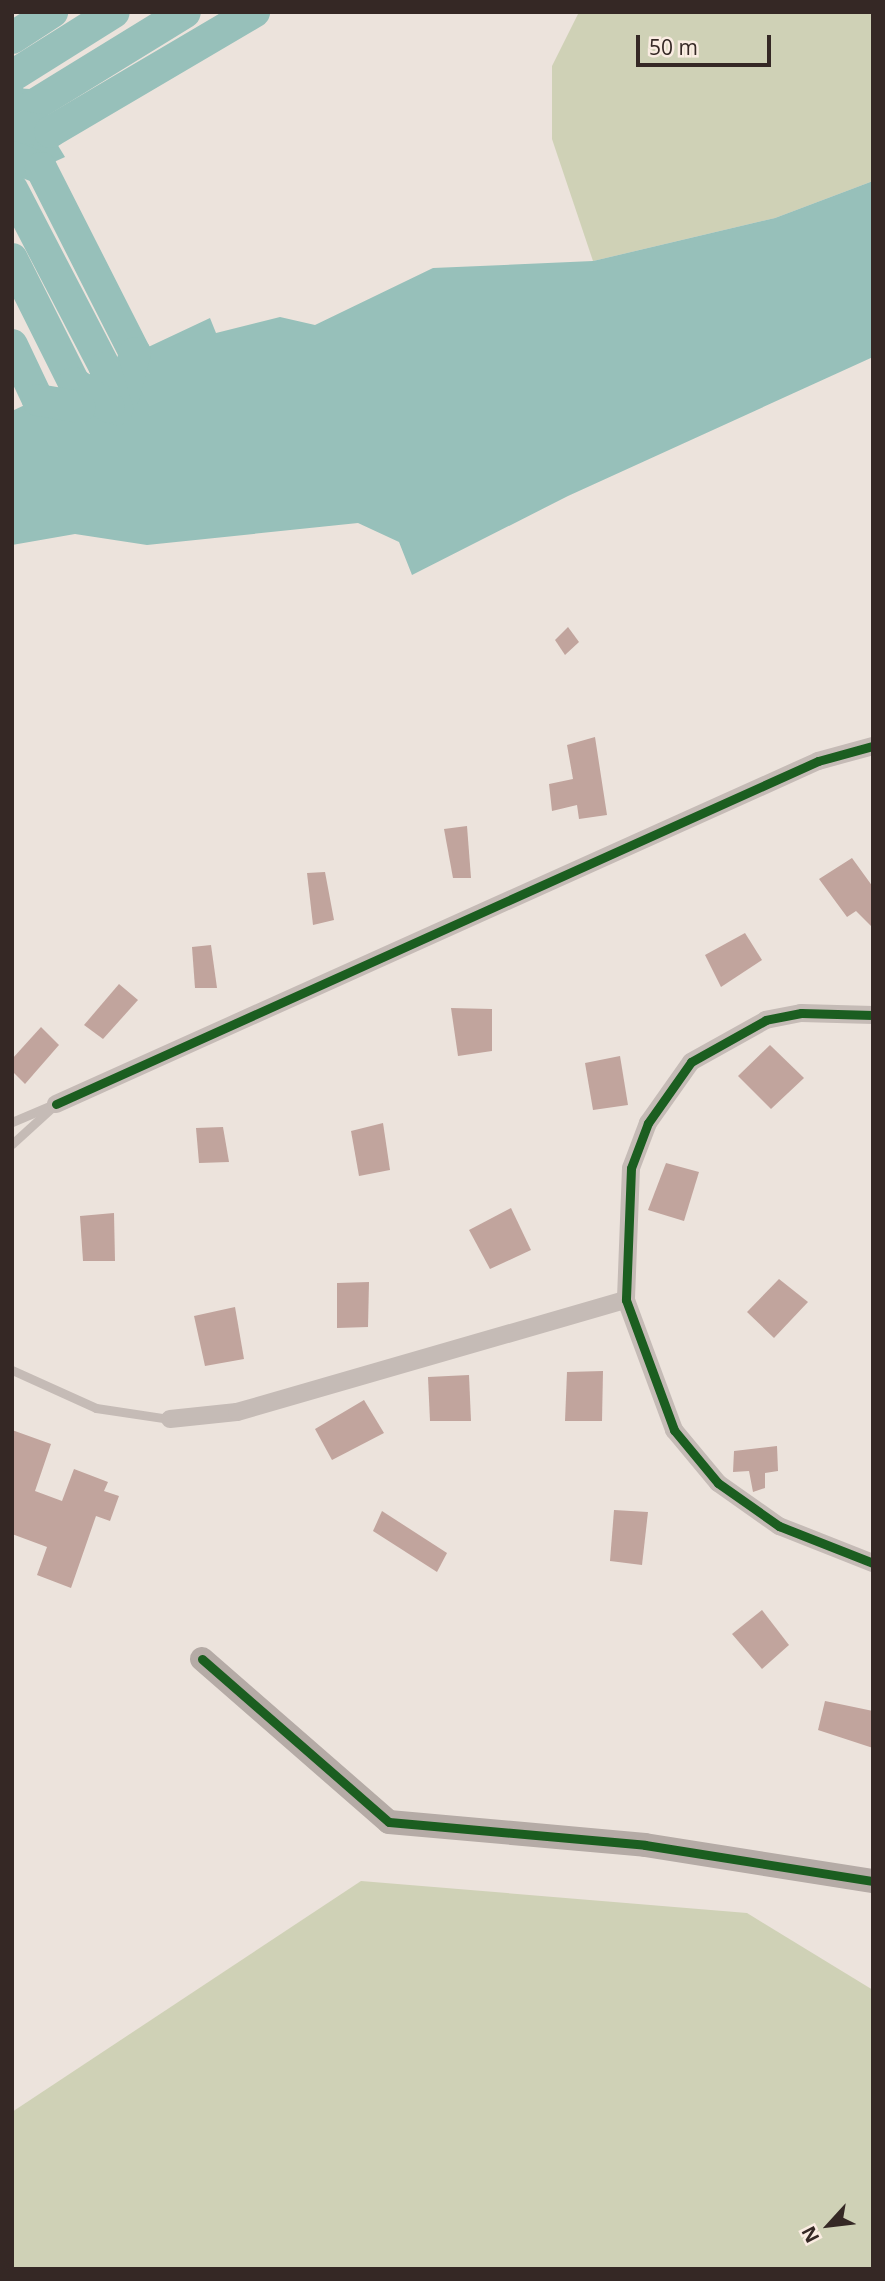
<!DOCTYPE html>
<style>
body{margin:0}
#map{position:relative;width:885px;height:2281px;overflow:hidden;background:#ece3dc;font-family:"Open Sans",sans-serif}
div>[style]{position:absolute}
.green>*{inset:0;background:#cfd1b6}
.water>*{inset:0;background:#97c0ba}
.river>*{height:32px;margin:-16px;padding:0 16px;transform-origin:16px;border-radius:16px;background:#97c0ba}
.building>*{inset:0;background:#c1a49d}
.lane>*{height:9px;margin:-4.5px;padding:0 4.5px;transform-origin:4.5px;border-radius:4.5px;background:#c5bbb6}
.street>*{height:18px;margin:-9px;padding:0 9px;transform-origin:9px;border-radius:9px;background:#c5bbb6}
.secondary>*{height:24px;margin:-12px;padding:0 12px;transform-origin:12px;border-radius:12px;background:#b5aba6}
.cycleway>*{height:9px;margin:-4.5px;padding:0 4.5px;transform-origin:4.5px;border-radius:4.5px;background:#1b5e20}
span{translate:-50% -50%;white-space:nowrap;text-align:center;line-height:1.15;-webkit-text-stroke:5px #faece2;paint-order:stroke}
.frame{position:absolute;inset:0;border:14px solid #352825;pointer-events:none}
.north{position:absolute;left:794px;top:2190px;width:70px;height:70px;-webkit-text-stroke:5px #faece2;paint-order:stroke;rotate:243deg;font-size:19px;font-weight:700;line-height:28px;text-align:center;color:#352825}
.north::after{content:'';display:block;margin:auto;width:24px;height:32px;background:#352825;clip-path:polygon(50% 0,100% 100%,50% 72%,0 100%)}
.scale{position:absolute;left:636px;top:35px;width:135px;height:32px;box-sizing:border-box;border:4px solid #352825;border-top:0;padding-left:9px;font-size:21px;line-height:24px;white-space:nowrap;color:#352825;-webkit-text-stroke:5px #faece2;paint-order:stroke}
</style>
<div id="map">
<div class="green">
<i style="clip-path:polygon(579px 12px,873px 12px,873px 181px,775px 218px,593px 261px,552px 139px,552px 66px)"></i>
<i style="clip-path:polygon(361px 1881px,747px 1913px,873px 1990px,873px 2269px,12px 2269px,12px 2112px)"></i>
</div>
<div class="water">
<i style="clip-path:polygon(12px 70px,65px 157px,12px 181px)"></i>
<i style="clip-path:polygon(873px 181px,873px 357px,568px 496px,412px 575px,399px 542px,358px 523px,147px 545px,75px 534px,12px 545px,12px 411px,210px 318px,216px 333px,280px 317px,315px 325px,433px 268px,593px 261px,775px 218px)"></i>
</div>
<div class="river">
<i style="left:12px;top:38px;width:48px;rotate:-33deg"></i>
<i style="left:12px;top:76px;width:120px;rotate:-32.1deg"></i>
<i style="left:12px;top:104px;width:22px;rotate:3deg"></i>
<i style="left:34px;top:105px;width:177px;rotate:-31.6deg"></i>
<i style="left:12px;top:125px;width:39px;rotate:10deg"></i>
<i style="left:50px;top:132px;width:237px;rotate:-30.5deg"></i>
<i style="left:12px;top:157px;width:31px;rotate:21deg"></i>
<i style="left:41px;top:168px;width:208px;rotate:63.1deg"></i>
<i style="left:135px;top:353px;width:43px;rotate:104.7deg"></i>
<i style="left:12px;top:189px;width:202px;rotate:62.5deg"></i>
<i style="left:105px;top:368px;width:43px;rotate:73.7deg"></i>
<i style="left:12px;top:259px;width:139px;rotate:63.4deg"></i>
<i style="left:74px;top:383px;width:42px;rotate:34.4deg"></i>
<i style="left:12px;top:345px;width:61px;rotate:64.7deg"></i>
<i style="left:38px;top:400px;width:42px;rotate:9.7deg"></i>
</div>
<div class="building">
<i style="clip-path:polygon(568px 627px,579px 642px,565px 655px,555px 640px)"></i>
<i style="clip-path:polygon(595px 737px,607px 815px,579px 819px,577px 805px,552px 811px,549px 784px,573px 779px,567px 745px)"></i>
<i style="clip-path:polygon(467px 826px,471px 878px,453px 878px,444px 829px)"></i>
<i style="clip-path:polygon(852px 858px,873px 887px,873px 928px,856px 911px,847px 917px,819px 879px)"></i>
<i style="clip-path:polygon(325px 872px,334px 920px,313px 925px,307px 873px)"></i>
<i style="clip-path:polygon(745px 933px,762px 960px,721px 987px,705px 955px)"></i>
<i style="clip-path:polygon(211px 945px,217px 988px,195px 988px,192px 947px)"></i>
<i style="clip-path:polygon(119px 984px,138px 1000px,103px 1039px,84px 1025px)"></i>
<i style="clip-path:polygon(451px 1008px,492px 1009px,492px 1051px,458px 1056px)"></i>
<i style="clip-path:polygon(41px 1027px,59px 1045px,25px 1084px,12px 1071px,12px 1059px)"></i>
<i style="clip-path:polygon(770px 1045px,804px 1078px,771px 1109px,738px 1076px)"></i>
<i style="clip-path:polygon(620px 1056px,628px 1105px,593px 1110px,585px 1063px)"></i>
<i style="clip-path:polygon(383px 1123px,390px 1170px,359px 1176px,351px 1131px)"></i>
<i style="clip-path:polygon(223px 1127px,229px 1162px,199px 1163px,196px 1128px)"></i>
<i style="clip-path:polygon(666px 1163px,699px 1172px,684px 1221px,648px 1210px)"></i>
<i style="clip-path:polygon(511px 1208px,531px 1250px,490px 1269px,469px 1230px)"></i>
<i style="clip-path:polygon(114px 1213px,115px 1261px,83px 1261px,80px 1216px)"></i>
<i style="clip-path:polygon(779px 1279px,808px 1302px,774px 1338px,747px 1312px)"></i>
<i style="clip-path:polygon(369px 1282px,368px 1327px,337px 1328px,337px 1283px)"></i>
<i style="clip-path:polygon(235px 1307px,244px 1359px,205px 1366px,194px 1316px)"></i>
<i style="clip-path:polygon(603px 1371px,602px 1421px,565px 1421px,567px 1372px)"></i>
<i style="clip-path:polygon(469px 1375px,471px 1421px,430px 1421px,428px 1377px)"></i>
<i style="clip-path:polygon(364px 1400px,384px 1433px,332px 1460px,315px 1429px)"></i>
<i style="clip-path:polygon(12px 1430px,51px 1444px,35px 1491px,62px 1501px,74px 1469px,108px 1482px,104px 1491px,119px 1496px,110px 1521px,96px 1516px,71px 1588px,37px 1575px,47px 1547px,12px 1534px)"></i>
<i style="clip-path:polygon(777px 1446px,778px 1471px,765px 1473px,765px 1488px,753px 1492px,749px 1471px,733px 1472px,734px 1451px)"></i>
<i style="clip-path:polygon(614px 1510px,648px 1512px,642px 1565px,610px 1561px)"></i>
<i style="clip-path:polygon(382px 1511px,447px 1553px,437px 1572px,373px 1531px)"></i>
<i style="clip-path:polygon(762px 1610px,789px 1645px,762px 1669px,732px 1634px)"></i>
<i style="clip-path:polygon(825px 1701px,873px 1711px,873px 1748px,818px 1730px)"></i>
</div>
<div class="lane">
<i style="left:12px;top:1122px;width:39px;rotate:-23deg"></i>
<i style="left:12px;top:1144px;width:59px;rotate:-42.3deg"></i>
<i style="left:12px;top:1370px;width:92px;rotate:24.3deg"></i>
<i style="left:96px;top:1408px;width:75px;rotate:8.5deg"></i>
</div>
<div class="street">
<i style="left:873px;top:1015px;width:72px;rotate:-178.4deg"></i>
<i style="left:801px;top:1013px;width:36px;rotate:169deg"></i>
<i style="left:766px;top:1020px;width:86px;rotate:150.8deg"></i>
<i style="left:691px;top:1062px;width:75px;rotate:125.2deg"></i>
<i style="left:648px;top:1123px;width:48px;rotate:110.7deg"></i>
<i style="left:631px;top:1168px;width:132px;rotate:92.2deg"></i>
<i style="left:626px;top:1300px;width:139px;rotate:69.7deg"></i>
<i style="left:674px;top:1430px;width:69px;rotate:50.3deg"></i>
<i style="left:718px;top:1483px;width:75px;rotate:35.2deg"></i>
<i style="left:779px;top:1526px;width:101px;rotate:21.5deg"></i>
<i style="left:56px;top:1104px;width:836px;rotate:-24.23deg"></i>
<i style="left:818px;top:761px;width:57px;rotate:-15.3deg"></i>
<i style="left:170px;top:1419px;width:67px;rotate:-6deg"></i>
<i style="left:237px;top:1412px;width:405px;rotate:-16.1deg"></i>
</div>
<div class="secondary">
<i style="left:202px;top:1659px;width:248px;rotate:41.1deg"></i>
<i style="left:389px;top:1822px;width:257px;rotate:5.1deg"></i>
<i style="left:645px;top:1845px;width:231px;rotate:9deg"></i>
</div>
<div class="cycleway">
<i style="left:873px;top:1015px;width:72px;rotate:-178.4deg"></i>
<i style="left:801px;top:1013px;width:36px;rotate:169deg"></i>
<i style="left:766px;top:1020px;width:86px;rotate:150.8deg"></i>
<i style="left:691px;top:1062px;width:75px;rotate:125.2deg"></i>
<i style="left:648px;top:1123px;width:48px;rotate:110.7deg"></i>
<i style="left:631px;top:1168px;width:132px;rotate:92.2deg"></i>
<i style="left:626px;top:1300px;width:139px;rotate:69.7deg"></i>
<i style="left:674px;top:1430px;width:69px;rotate:50.3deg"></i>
<i style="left:718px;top:1483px;width:75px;rotate:35.2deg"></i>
<i style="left:779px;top:1526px;width:101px;rotate:21.5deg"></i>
<i style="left:56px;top:1104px;width:836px;rotate:-24.23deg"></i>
<i style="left:818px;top:761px;width:57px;rotate:-15.3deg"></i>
<i style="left:202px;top:1659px;width:248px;rotate:41.1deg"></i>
<i style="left:389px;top:1822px;width:257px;rotate:5.1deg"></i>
<i style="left:645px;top:1845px;width:231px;rotate:9deg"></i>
</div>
<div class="frame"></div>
<div class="north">N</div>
<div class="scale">50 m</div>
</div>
